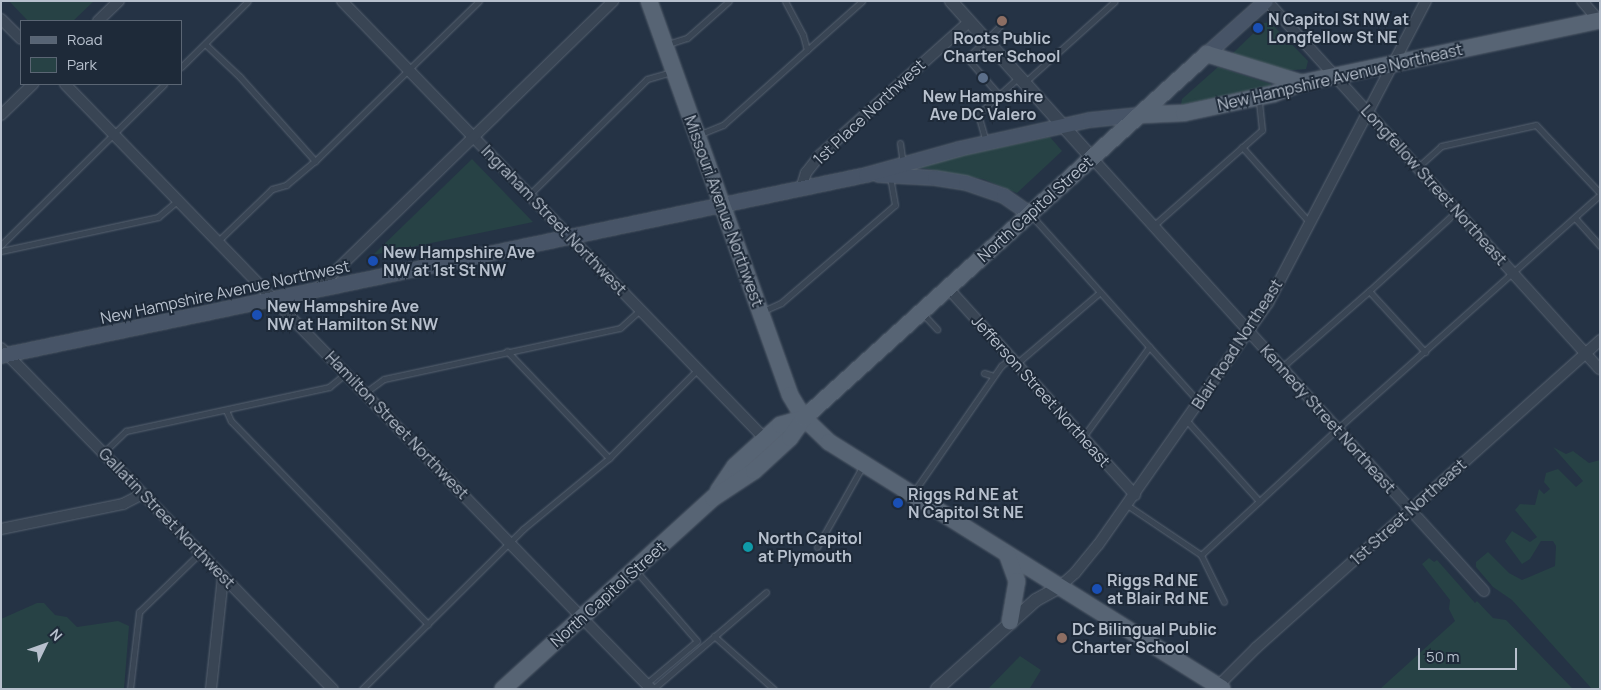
<!DOCTYPE html>
<style>
body{margin:0}
#map{position:relative;width:1601px;height:690px;overflow:hidden;background:#253345;font-family:Manrope,sans-serif}
div>[style]{position:absolute}
.green>*{inset:0;background:#274245}
.roads{filter:drop-shadow(0 0 1px #586371) drop-shadow(0 0 1px #586371)}
.service>*{height:5px;margin:-2.5px;padding:0 2.5px;transform-origin:2.5px;border-radius:2.5px;background:#394554}
.minor>*{height:10px;margin:-5px;padding:0 5px;transform-origin:5px;border-radius:5px;background:#394554}
.tertiary>*{height:12px;margin:-6px;padding:0 6px;transform-origin:6px;border-radius:6px;background:#394554}
.secondary>*{height:14px;margin:-7px;padding:0 7px;transform-origin:7px;border-radius:7px;background:#475467}
.primary>*{height:16px;margin:-8px;padding:0 8px;transform-origin:8px;border-radius:8px;background:#576474}
.dots>*{width:14px;height:14px;translate:-50% -50%;box-sizing:border-box;border:2px solid #1e2a39;border-radius:50%}
span{translate:-50% -50%;white-space:nowrap;text-align:center;line-height:1.15;-webkit-text-stroke:4px #1e2a39;paint-order:stroke}
.poi-label{font-size:16px;color:#b7c0cd;font-weight:700}
.left{translate:0 -50%;text-align:left}
.street-label{font-size:16px;color:#b7c0cd}
.frame{position:absolute;inset:0;border:2px solid #b7c0cd;pointer-events:none}
.legend{position:absolute;left:20px;top:20px;width:162px;height:65px;box-sizing:border-box;background:#1e2a39;border:1px solid #5b6674;margin:0;padding:6px 9px;list-style:none;font-size:15px;color:#b7c0cd}
.legend li{display:flex;align-items:center;gap:10px;height:25px}
.legend b{width:25px;border:1px solid #5b6674}
.north{position:absolute;left:20px;top:620px;width:50px;height:50px;-webkit-text-stroke:4px #1e2a39;paint-order:stroke;rotate:48deg;font-size:14px;font-weight:700;line-height:20px;text-align:center;color:#b7c0cd}
.north::after{content:'';display:block;margin:auto;width:18px;height:22px;background:#b7c0cd;clip-path:polygon(50% 0,100% 100%,50% 72%,0 100%)}
.scale{position:absolute;left:1418px;top:648px;width:99px;height:22px;box-sizing:border-box;border:2px solid #b7c0cd;border-top:0;padding-left:6px;font-size:15px;line-height:18px;white-space:nowrap;color:#b7c0cd;-webkit-text-stroke:4px #1e2a39;paint-order:stroke}
</style>
<div id="map">
<div class="green">
<i style="clip-path:polygon(9px 1px,94px 1px,73px 21px,28px 21px)"></i>
<i style="clip-path:polygon(1270px 22px,1308px 61px,1306px 69px,1283px 71px,1232px 54px,1264px 23px)"></i>
<i style="clip-path:polygon(1218px 67px,1271px 84px,1271px 86px,1181px 105px,1182px 99px)"></i>
<i style="clip-path:polygon(1050px 137px,1062px 151px,1017px 193px,983px 179px,917px 167px,916px 165px)"></i>
<i style="clip-path:polygon(472px 159px,533px 222px,373px 255px)"></i>
<i style="clip-path:polygon(1553px 447px,1566px 454px,1573px 451px,1589px 463px,1600px 460px,1600px 689px,1592px 689px,1512px 600px,1493px 587px,1476px 567px,1476px 562px,1488px 552px,1509px 573px,1522px 580px,1555px 566px,1556px 546px,1553px 541px,1541px 541px,1530px 559px,1522px 564px,1505px 541px,1512px 531px,1530px 542px,1537px 537px,1515px 510px,1520px 504px,1535px 505px,1539px 489px,1544px 494px,1550px 489px,1544px 482px,1546px 473px,1558px 469px,1576px 487px,1583px 481px)"></i>
<i style="clip-path:polygon(1429px 558px,1434px 562px,1437px 560px,1475px 603px,1477px 601px,1493px 618px,1506px 620px,1573px 689px,1380px 689px,1455px 621px,1449px 609px,1450px 600px,1422px 564px)"></i>
<i style="clip-path:polygon(37px 603px,44px 603px,55px 615px,67px 617px,77px 627px,118px 621px,129px 626px,124px 689px,1px 689px,1px 619px)"></i>
<i style="clip-path:polygon(1020px 656px,1041px 670px,1030px 688px,988px 689px)"></i>
</div>
<div class="roads">
<div class="service">
<i style="left:205px;top:44px;width:48px;rotate:43.3deg"></i>
<i style="left:240px;top:77px;width:113px;rotate:48.2deg"></i>
<i style="left:668px;top:44px;width:20px;rotate:-18deg"></i>
<i style="left:687px;top:38px;width:56px;rotate:-41.4deg"></i>
<i style="left:807px;top:50px;width:74px;rotate:-41.7deg"></i>
<i style="left:181px;top:67px;width:94px;rotate:-44.6deg"></i>
<i style="left:1024px;top:83px;width:122px;rotate:-42deg"></i>
<i style="left:999px;top:95px;width:49px;rotate:-130.9deg"></i>
<i style="left:967px;top:58px;width:46px;rotate:-44.1deg"></i>
<i style="left:698px;top:135px;width:27px;rotate:-22deg"></i>
<i style="left:723px;top:125px;width:113px;rotate:-41.8deg"></i>
<i style="left:807px;top:50px;width:16px;rotate:-105deg"></i>
<i style="left:803px;top:35px;width:38px;rotate:-118deg"></i>
<i style="left:986px;top:142px;width:29px;rotate:-106deg"></i>
<i style="left:978px;top:114px;width:55px;rotate:-42.1deg"></i>
<i style="left:900px;top:143px;width:21px;rotate:82deg"></i>
<i style="left:1242px;top:147px;width:102px;rotate:48.2deg"></i>
<i style="left:1418px;top:167px;width:31px;rotate:-42deg"></i>
<i style="left:1441px;top:146px;width:97px;rotate:-12.5deg"></i>
<i style="left:1536px;top:125px;width:93px;rotate:46.7deg"></i>
<i style="left:529px;top:195px;width:165px;rotate:-44.5deg"></i>
<i style="left:647px;top:79px;width:25px;rotate:-16deg"></i>
<i style="left:1031px;top:215px;width:251px;rotate:48.1deg"></i>
<i style="left:1575px;top:218px;width:38px;rotate:48deg"></i>
<i style="left:1153px;top:226px;width:145px;rotate:-41.4deg"></i>
<i style="left:1262px;top:130px;width:30px;rotate:-96deg"></i>
<i style="left:218px;top:241px;width:75px;rotate:-43.9deg"></i>
<i style="left:272px;top:189px;width:15px;rotate:-16deg"></i>
<i style="left:286px;top:185px;width:38px;rotate:-40deg"></i>
<i style="left:315px;top:161px;width:229px;rotate:-44.3deg"></i>
<i style="left:1px;top:245px;width:229px;rotate:-44.6deg"></i>
<i style="left:1px;top:251px;width:161px;rotate:-12.2deg"></i>
<i style="left:158px;top:217px;width:26px;rotate:-40deg"></i>
<i style="left:1369px;top:291px;width:119px;rotate:-42.3deg"></i>
<i style="left:763px;top:311px;width:20px;rotate:-24deg"></i>
<i style="left:781px;top:303px;width:150px;rotate:-40.7deg"></i>
<i style="left:895px;top:205px;width:29px;rotate:-100deg"></i>
<i style="left:923px;top:314px;width:21px;rotate:47deg"></i>
<i style="left:507px;top:351px;width:148px;rotate:46.4deg"></i>
<i style="left:1016px;top:364px;width:109px;rotate:-40.5deg"></i>
<i style="left:1282px;top:367px;width:116px;rotate:-41.1deg"></i>
<i style="left:1369px;top:291px;width:83px;rotate:47.4deg"></i>
<i style="left:984px;top:373px;width:10px;rotate:17deg"></i>
<i style="left:366px;top:392px;width:22px;rotate:-36deg"></i>
<i style="left:384px;top:379px;width:241px;rotate:-12.2deg"></i>
<i style="left:620px;top:328px;width:27px;rotate:-42deg"></i>
<i style="left:226px;top:410px;width:12px;rotate:66deg"></i>
<i style="left:231px;top:421px;width:283px;rotate:45.9deg"></i>
<i style="left:1187px;top:421px;width:108px;rotate:48deg"></i>
<i style="left:1083px;top:437px;width:112px;rotate:-53.7deg"></i>
<i style="left:103px;top:453px;width:32px;rotate:-44deg"></i>
<i style="left:126px;top:431px;width:208px;rotate:-12.2deg"></i>
<i style="left:329px;top:387px;width:22px;rotate:-39deg"></i>
<i style="left:913px;top:493px;width:155px;rotate:-55.3deg"></i>
<i style="left:1001px;top:366px;width:13px;rotate:-39deg"></i>
<i style="left:1127px;top:505px;width:89px;rotate:34deg"></i>
<i style="left:1201px;top:555px;width:52px;rotate:63.9deg"></i>
<i style="left:817px;top:547px;width:92px;rotate:-60.6deg"></i>
<i style="left:1201px;top:555px;width:185px;rotate:-42.8deg"></i>
<i style="left:1337px;top:429px;width:352px;rotate:-41.7deg"></i>
<i style="left:637px;top:572px;width:91px;rotate:49deg"></i>
<i style="left:697px;top:641px;width:67px;rotate:139.9deg"></i>
<i style="left:714px;top:636px;width:80px;rotate:41.5deg"></i>
<i style="left:130px;top:689px;width:78px;rotate:-83.3deg"></i>
<i style="left:139px;top:612px;width:86px;rotate:-44.1deg"></i>
<i style="left:362px;top:689px;width:227px;rotate:-44.8deg"></i>
<i style="left:523px;top:529px;width:112px;rotate:-39.5deg"></i>
<i style="left:609px;top:458px;width:126px;rotate:-45deg"></i>
<i style="left:653px;top:689px;width:149px;rotate:-40.6deg"></i>
</div>
<div class="minor">
<i style="left:342px;top:1px;width:609px;rotate:46deg"></i>
<i style="left:1267px;top:1px;width:496px;rotate:47.9deg"></i>
<i style="left:1582px;top:1px;width:28px;rotate:49deg"></i>
<i style="left:1px;top:19px;width:28px;rotate:45deg"></i>
<i style="left:98px;top:21px;width:29px;rotate:-44deg"></i>
<i style="left:65px;top:84px;width:842px;rotate:45.91deg"></i>
<i style="left:1px;top:115px;width:45px;rotate:-44.1deg"></i>
<i style="left:1092px;top:158px;width:584px;rotate:47.85deg"></i>
<i style="left:801px;top:189px;width:17px;rotate:-73deg"></i>
<i style="left:806px;top:173px;width:23px;rotate:-52deg"></i>
<i style="left:820px;top:155px;width:200px;rotate:-41.8deg"></i>
<i style="left:948px;top:288px;width:279px;rotate:47.9deg"></i>
<i style="left:315px;top:291px;width:416px;rotate:-44.2deg"></i>
<i style="left:1px;top:348px;width:476px;rotate:45.8deg"></i>
<i style="left:1px;top:529px;width:125px;rotate:-11.6deg"></i>
<i style="left:123px;top:504px;width:22px;rotate:-27deg"></i>
<i style="left:1059px;top:587px;width:21px;rotate:-41deg"></i>
<i style="left:1075px;top:573px;width:36px;rotate:-51deg"></i>
<i style="left:1098px;top:545px;width:296px;rotate:-54.9deg"></i>
<i style="left:1268px;top:303px;width:341px;rotate:-62.4deg"></i>
<i style="left:1218px;top:686px;width:54px;rotate:-45deg"></i>
<i style="left:1256px;top:648px;width:462px;rotate:-41.8deg"></i>
<i style="left:211px;top:689px;width:114px;rotate:-83.9deg"></i>
</div>
<div class="tertiary">
<i style="left:951px;top:1px;width:211px;rotate:48.1deg"></i>
<i style="left:937px;top:689px;width:133px;rotate:-42deg"></i>
<i style="left:1036px;top:600px;width:26px;rotate:-29deg"></i>
</div>
<div class="secondary">
<i style="left:1207px;top:54px;width:79px;rotate:-41.9deg"></i>
<i style="left:879px;top:175px;width:56px;rotate:3.1deg"></i>
<i style="left:935px;top:178px;width:31px;rotate:9deg"></i>
<i style="left:966px;top:183px;width:40px;rotate:18.9deg"></i>
<i style="left:1004px;top:196px;width:32px;rotate:35deg"></i>
<i style="left:1px;top:356px;width:884px;rotate:-11.82deg"></i>
<i style="left:866px;top:175px;width:97px;rotate:-15.6deg"></i>
<i style="left:959px;top:149px;width:134px;rotate:-12.5deg"></i>
<i style="left:1090px;top:120px;width:49px;rotate:-5.8deg"></i>
</div>
<div class="primary">
<i style="left:649px;top:1px;width:418px;rotate:70.3deg"></i>
<i style="left:790px;top:395px;width:27px;rotate:59deg"></i>
<i style="left:804px;top:418px;width:35px;rotate:44deg"></i>
<i style="left:829px;top:442px;width:464px;rotate:32.1deg"></i>
<i style="left:1139px;top:115px;width:45px;rotate:-2.5deg"></i>
<i style="left:1184px;top:113px;width:91px;rotate:-12.1deg"></i>
<i style="left:1273px;top:94px;width:31px;rotate:-21deg"></i>
<i style="left:1302px;top:83px;width:305px;rotate:-11.9deg"></i>
<i style="left:718px;top:491px;width:30px;rotate:-56deg"></i>
<i style="left:735px;top:466px;width:61px;rotate:-42.3deg"></i>
<i style="left:780px;top:425px;width:25px;rotate:-16deg"></i>
<i style="left:1007px;top:554px;width:29px;rotate:70deg"></i>
<i style="left:1017px;top:581px;width:41px;rotate:99.9deg"></i>
<i style="left:503px;top:689px;width:284px;rotate:-42.3deg"></i>
<i style="left:713px;top:498px;width:49px;rotate:-33.4deg"></i>
<i style="left:754px;top:471px;width:49px;rotate:-42.5deg"></i>
<i style="left:790px;top:438px;width:24px;rotate:-55deg"></i>
<i style="left:804px;top:418px;width:543px;rotate:-42.09deg"></i>
<i style="left:1207px;top:54px;width:99px;rotate:17deg"></i>
</div>
</div>
<div class="dots">
<i style="left:1002px;top:21px;background:#8d6e63"></i>
<i style="left:1258px;top:28px;background:#1a4fb4"></i>
<i style="left:983px;top:78px;background:#5c6f8a"></i>
<i style="left:373px;top:261px;background:#1a4fb4"></i>
<i style="left:257px;top:315px;background:#1a4fb4"></i>
<i style="left:898px;top:503px;background:#1a4fb4"></i>
<i style="left:748px;top:547px;background:#0f9aa8"></i>
<i style="left:1097px;top:589px;background:#1a4fb4"></i>
<i style="left:1062px;top:638px;background:#8d6e63"></i>
</div>
<div class="poi-label">
<span class="left" style="left:1268px;top:28px">N Capitol St NW at<br>Longfellow St NE</span>
<span style="left:1002px;top:47px">Roots Public<br>Charter School</span>
<span style="left:983px;top:105px">New Hampshire<br>Ave DC Valero</span>
<span class="left" style="left:383px;top:261px">New Hampshire Ave<br>NW at 1st St NW</span>
<span class="left" style="left:267px;top:315px">New Hampshire Ave<br>NW at Hamilton St NW</span>
<span class="left" style="left:908px;top:503px">Riggs Rd NE at<br>N Capitol St NE</span>
<span class="left" style="left:758px;top:547px">North Capitol<br>at Plymouth</span>
<span class="left" style="left:1107px;top:589px">Riggs Rd NE<br>at Blair Rd NE</span>
<span class="left" style="left:1072px;top:638px">DC Bilingual Public<br>Charter School</span>
</div>
<div class="street-label">
<span style="left:1340px;top:77px;rotate:-13deg">New Hampshire Avenue Northeast</span>
<span style="left:869px;top:112px;rotate:-43deg">1st Place Northwest</span>
<span style="left:1434px;top:185px;rotate:48deg">Longfellow Street Northeast</span>
<span style="left:1035px;top:209px;rotate:-42deg">North Capitol Street</span>
<span style="left:724px;top:211px;rotate:70deg">Missouri Avenue Northwest</span>
<span style="left:554px;top:220px;rotate:46deg">Ingraham Street Northwest</span>
<span style="left:225px;top:292px;rotate:-12deg">New Hampshire Avenue Northwest</span>
<span style="left:1237px;top:344px;rotate:-57deg">Blair Road Northeast</span>
<span style="left:1041px;top:391px;rotate:48deg">Jefferson Street Northeast</span>
<span style="left:1328px;top:419px;rotate:48deg">Kennedy Street Northeast</span>
<span style="left:397px;top:425px;rotate:46deg">Hamilton Street Northwest</span>
<span style="left:1408px;top:512px;rotate:-42deg">1st Street Northeast</span>
<span style="left:167px;top:518px;rotate:46deg">Gallatin Street Northwest</span>
<span style="left:608px;top:594px;rotate:-42deg">North Capitol Street</span>
</div>
<div class="frame"></div>
<ul class="legend">
<li><b style="height:6px;background:#576474"></b>Road</li>
<li><b style="height:14px;background:#274245"></b>Park</li>
</ul>
<div class="north">N</div>
<div class="scale">50 m</div>
</div>
